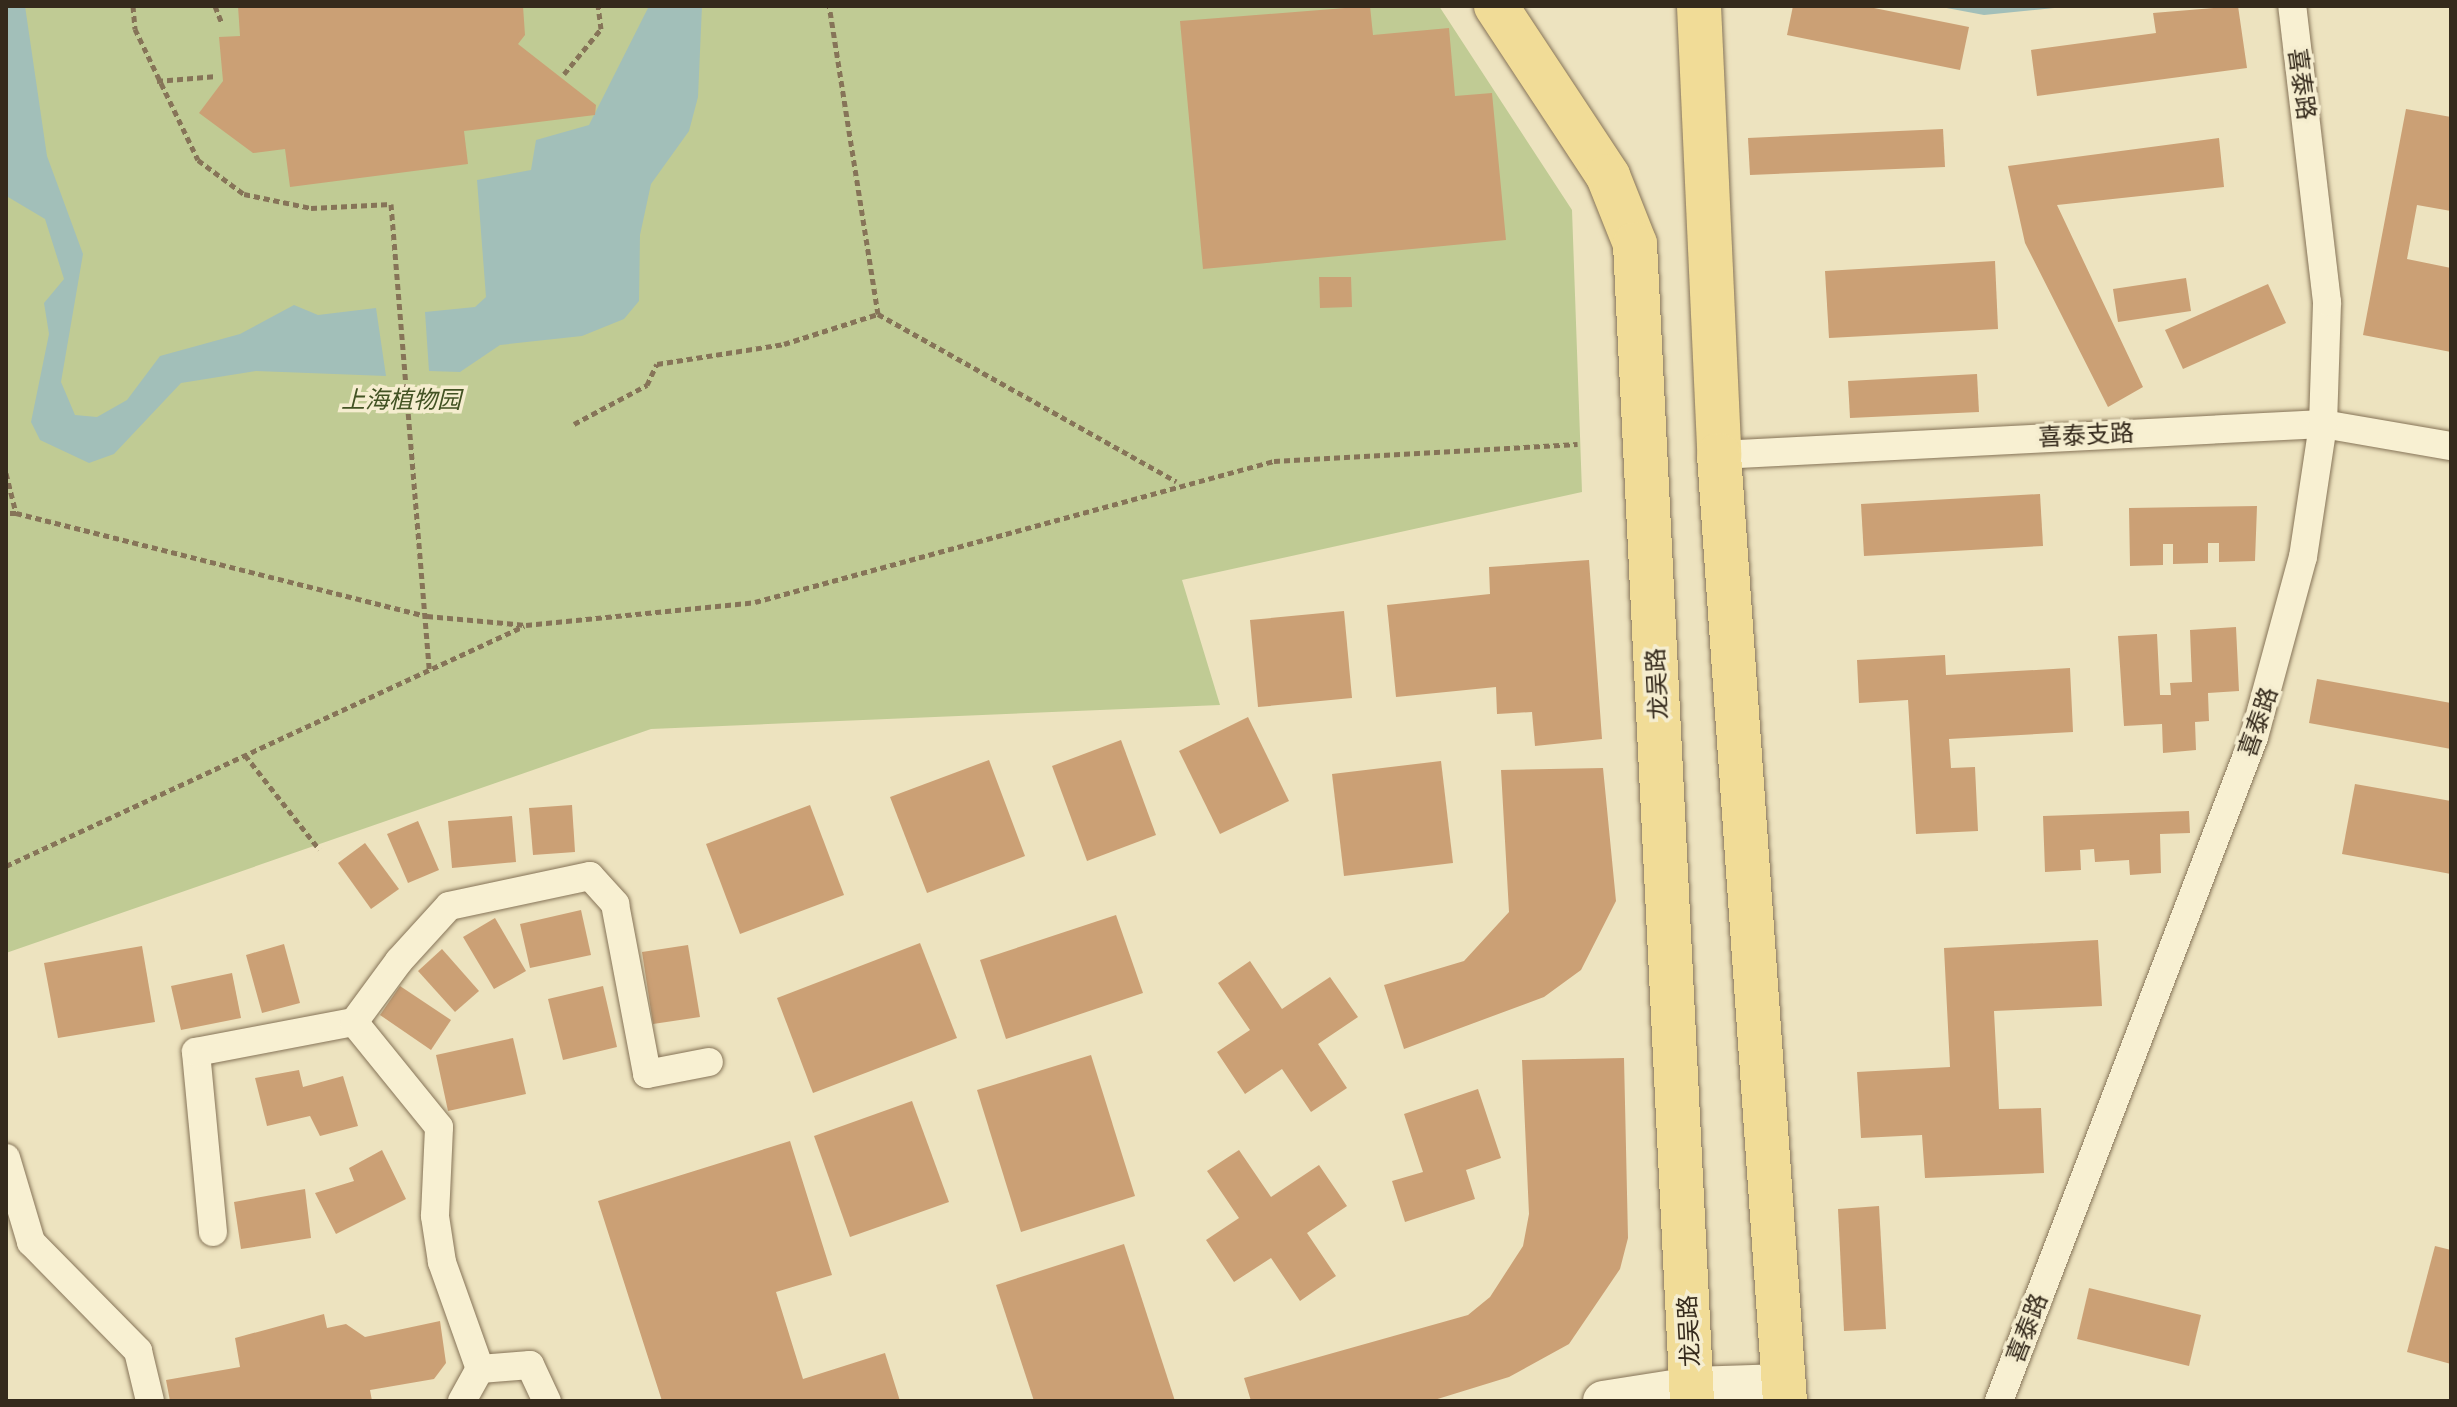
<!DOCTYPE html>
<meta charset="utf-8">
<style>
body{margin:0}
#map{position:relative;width:2457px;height:1407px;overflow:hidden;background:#ede3bf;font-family:"Source Serif 4","Noto Sans SC",serif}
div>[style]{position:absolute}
.green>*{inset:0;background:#c0cb94}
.water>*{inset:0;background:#a2bfb9}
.building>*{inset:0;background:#cba075}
.path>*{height:5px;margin-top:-2.5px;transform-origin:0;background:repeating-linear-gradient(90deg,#867458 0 6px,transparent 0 10px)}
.roads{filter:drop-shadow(0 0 2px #867458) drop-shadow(0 0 2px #867458)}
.street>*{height:28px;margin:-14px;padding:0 14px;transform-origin:14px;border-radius:14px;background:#f8f0d2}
.secondary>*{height:40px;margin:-20px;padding:0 20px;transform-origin:20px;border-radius:20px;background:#f8f0d2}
.primary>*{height:44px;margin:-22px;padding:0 22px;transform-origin:22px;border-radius:22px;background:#f1dc97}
span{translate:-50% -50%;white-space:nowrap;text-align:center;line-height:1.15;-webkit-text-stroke:7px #f5edcf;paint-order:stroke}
.street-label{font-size:24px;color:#352a1c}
.park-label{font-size:24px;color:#425223;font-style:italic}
.frame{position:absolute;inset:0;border:8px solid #352a1c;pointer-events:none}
</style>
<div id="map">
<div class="green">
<i style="clip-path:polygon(6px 6px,1439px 6px,1572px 210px,1582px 492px,1182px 580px,1220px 705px,651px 729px,6px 953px)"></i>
</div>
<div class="water">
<i style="clip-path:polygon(6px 6px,25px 6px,47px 156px,83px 254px,61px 382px,75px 415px,97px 417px,127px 400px,160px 356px,240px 334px,294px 305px,318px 315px,376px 308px,386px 376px,256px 371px,181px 383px,114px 454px,89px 463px,40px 440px,31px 422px,49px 334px,44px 303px,64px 279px,45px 219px,8px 197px)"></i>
<i style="clip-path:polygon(649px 6px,702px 6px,698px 97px,689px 131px,651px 184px,640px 235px,639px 301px,624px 319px,582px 336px,500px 345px,460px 372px,429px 371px,425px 312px,475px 307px,486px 297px,477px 180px,531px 170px,536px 140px,589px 125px)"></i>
<i style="clip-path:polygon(1936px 6px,2074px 6px,1984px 15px)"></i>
</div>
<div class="building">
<i style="clip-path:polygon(238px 6px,523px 6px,525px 35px,518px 44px,596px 105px,595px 115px,464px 131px,468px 164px,290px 187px,285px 149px,253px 153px,199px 113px,223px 81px,219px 37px,240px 36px)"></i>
<i style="clip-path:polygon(1370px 6px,1373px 35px,1449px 28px,1455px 96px,1492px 93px,1506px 240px,1203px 269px,1180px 21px)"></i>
<i style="clip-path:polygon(1793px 6px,1864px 6px,1969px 27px,1960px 70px,1787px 35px)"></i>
<i style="clip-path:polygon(2238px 6px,2247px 68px,2037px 96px,2031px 50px,2156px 33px,2153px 13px)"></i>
<i style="clip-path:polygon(2406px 109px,2451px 117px,2451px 211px,2417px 205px,2407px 259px,2451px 268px,2451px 352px,2363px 335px)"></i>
<i style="clip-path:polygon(1943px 129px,1945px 167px,1750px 175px,1748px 138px)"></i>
<i style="clip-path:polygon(2219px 138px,2224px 187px,2057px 205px,2143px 387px,2108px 407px,2025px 243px,2008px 166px)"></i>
<i style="clip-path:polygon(1995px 261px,1998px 329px,1829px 338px,1825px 271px)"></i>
<i style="clip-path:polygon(1319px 277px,1351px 277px,1352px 307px,1320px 308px)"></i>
<i style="clip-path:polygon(2186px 278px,2191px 311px,2118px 322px,2113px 289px)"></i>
<i style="clip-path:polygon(2268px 284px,2286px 323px,2183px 369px,2165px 330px)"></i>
<i style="clip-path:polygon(1977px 374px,1979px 412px,1850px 418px,1848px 381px)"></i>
<i style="clip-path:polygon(2040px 494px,2043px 546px,1864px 556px,1861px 504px)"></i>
<i style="clip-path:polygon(2257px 506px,2255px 561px,2219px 562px,2219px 543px,2208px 543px,2208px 563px,2173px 564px,2173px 544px,2163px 544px,2163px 565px,2130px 566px,2129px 508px)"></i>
<i style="clip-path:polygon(1589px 560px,1602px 739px,1535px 746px,1532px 712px,1497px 714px,1496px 687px,1396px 697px,1387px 605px,1490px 594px,1489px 567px)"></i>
<i style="clip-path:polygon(1344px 611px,1352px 698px,1258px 707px,1250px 620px)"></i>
<i style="clip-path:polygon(2236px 627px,2239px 691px,2208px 693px,2209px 721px,2195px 722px,2196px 750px,2163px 753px,2162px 724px,2124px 726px,2118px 636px,2157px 634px,2160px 695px,2171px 695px,2170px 683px,2192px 682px,2190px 630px)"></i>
<i style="clip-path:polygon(1945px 655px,1946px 675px,2070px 668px,2073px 732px,1949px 739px,1951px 768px,1975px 767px,1978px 831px,1916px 834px,1908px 700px,1859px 703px,1857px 660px)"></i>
<i style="clip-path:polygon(2317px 679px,2451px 703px,2451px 749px,2309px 723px)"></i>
<i style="clip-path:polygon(1248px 717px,1289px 801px,1220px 834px,1179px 751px)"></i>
<i style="clip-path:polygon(1121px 740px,1156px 835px,1087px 861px,1052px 766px)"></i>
<i style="clip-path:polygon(989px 760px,1025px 856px,927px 893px,890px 797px)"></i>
<i style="clip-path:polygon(1441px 761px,1453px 863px,1344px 876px,1332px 774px)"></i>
<i style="clip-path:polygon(1603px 768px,1616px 901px,1581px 970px,1544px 997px,1404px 1049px,1384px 985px,1464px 961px,1509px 912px,1501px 770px)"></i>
<i style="clip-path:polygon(2355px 784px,2451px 801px,2451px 874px,2342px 854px)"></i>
<i style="clip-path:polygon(572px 805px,575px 852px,533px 855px,529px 808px)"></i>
<i style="clip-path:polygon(810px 805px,844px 895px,740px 934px,706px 844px)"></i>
<i style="clip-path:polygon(2189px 811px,2190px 833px,2160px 834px,2161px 873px,2130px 875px,2129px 860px,2095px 862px,2094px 849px,2080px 850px,2081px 870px,2045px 872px,2043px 816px)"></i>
<i style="clip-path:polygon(512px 816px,516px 862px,452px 868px,448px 821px)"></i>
<i style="clip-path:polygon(418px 821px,439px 870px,408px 883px,387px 834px)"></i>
<i style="clip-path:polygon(365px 843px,399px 889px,371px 909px,338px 863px)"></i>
<i style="clip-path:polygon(581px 910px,591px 955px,530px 968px,520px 924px)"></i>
<i style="clip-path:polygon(1116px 915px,1143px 993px,1006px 1039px,980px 960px)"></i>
<i style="clip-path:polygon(495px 918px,526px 971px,494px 989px,463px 937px)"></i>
<i style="clip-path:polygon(2098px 940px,2102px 1006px,1994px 1011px,1999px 1109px,2041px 1108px,2044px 1173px,1925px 1178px,1922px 1135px,1861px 1138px,1857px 1072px,1950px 1067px,1944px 948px)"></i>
<i style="clip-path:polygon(920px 943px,957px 1038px,813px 1093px,777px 998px)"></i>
<i style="clip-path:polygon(284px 944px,300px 1003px,262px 1013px,246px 955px)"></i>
<i style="clip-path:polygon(688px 945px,700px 1017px,653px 1024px,642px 952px)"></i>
<i style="clip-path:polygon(142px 946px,155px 1022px,58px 1038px,44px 963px)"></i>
<i style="clip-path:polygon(442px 949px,479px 991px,455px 1012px,418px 971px)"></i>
<i style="clip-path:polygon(1250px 961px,1282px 1009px,1330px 977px,1358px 1017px,1318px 1044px,1347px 1088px,1311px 1112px,1282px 1069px,1245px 1094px,1217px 1052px,1250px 1030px,1218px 983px)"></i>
<i style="clip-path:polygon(232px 973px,241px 1018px,181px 1030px,171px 986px)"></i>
<i style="clip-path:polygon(400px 986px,451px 1020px,431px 1050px,380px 1015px)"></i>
<i style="clip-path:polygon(603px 986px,617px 1047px,563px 1060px,548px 999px)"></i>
<i style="clip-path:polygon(513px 1038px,526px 1094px,448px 1111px,436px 1055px)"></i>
<i style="clip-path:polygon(1091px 1055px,1135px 1196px,1021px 1232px,977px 1090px)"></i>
<i style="clip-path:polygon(1624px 1058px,1628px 1238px,1620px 1269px,1569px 1344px,1509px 1377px,1431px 1401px,1251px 1401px,1244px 1378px,1468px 1315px,1490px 1297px,1523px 1246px,1529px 1214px,1522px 1060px)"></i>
<i style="clip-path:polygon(299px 1070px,303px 1087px,343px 1076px,358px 1126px,320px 1136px,310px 1116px,267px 1126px,255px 1078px)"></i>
<i style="clip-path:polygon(1478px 1089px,1501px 1158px,1466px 1170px,1475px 1199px,1405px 1222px,1392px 1181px,1423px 1172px,1404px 1114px)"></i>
<i style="clip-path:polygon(912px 1101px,949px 1202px,850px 1237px,814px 1136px)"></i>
<i style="clip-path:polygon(790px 1141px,832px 1275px,776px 1292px,803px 1379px,885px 1353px,900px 1401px,662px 1401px,598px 1201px)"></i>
<i style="clip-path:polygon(382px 1150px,406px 1199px,336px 1234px,315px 1193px,354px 1181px,349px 1168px)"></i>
<i style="clip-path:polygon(1239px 1150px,1271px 1197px,1319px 1165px,1347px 1206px,1307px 1233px,1336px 1276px,1300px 1301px,1271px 1258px,1234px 1282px,1206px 1240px,1239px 1218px,1207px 1171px)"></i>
<i style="clip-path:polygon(305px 1189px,311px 1238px,241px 1249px,234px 1202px)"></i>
<i style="clip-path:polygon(1879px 1206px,1886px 1329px,1844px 1331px,1838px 1209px)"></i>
<i style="clip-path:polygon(1124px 1244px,1175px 1401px,1034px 1401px,996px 1285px)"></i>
<i style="clip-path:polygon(2435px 1246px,2451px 1250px,2451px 1364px,2407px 1352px)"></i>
<i style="clip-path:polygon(2089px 1288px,2201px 1315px,2189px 1366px,2077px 1339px)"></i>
<i style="clip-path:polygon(324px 1314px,327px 1328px,346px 1324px,365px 1337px,440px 1321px,446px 1363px,434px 1379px,370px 1390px,372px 1401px,170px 1401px,166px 1380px,240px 1367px,235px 1338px)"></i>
</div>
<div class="path">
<i style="left:133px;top:6px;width:23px;rotate:85deg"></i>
<i style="left:135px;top:29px;width:145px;rotate:64.3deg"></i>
<i style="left:198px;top:160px;width:57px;rotate:36.5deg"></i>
<i style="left:244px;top:194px;width:68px;rotate:11.8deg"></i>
<i style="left:311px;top:208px;width:80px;rotate:-2.9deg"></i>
<i style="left:391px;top:204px;width:468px;rotate:85.3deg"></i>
<i style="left:215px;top:6px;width:18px;rotate:68deg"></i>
<i style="left:564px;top:74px;width:58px;rotate:-50.6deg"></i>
<i style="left:601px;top:29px;width:23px;rotate:-97deg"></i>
<i style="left:157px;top:81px;width:60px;rotate:-4.8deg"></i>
<i style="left:878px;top:314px;width:342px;rotate:29.3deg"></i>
<i style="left:574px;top:424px;width:83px;rotate:-28.1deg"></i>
<i style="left:647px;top:385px;width:23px;rotate:-65deg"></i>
<i style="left:657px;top:364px;width:129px;rotate:-8.9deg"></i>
<i style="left:784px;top:344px;width:99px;rotate:-17.7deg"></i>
<i style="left:878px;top:314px;width:312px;rotate:-99deg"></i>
<i style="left:6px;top:473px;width:41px;rotate:76deg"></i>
<i style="left:16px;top:513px;width:10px;rotate:180deg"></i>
<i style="left:16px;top:513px;width:424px;rotate:14.1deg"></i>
<i style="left:427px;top:616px;width:99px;rotate:5.2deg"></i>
<i style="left:526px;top:625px;width:230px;rotate:-5.7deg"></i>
<i style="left:755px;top:602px;width:538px;rotate:-15.2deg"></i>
<i style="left:1274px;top:461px;width:304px;rotate:-3.2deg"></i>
<i style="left:245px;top:755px;width:120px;rotate:51.8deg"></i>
<i style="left:6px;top:866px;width:571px;rotate:-24.86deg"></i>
</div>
<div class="roads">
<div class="street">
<i style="left:1719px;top:455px;width:605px;rotate:-2.94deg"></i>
<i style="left:2323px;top:424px;width:130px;rotate:9.8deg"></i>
<i style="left:6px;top:1158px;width:88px;rotate:73.4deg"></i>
<i style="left:31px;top:1242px;width:153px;rotate:45.5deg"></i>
<i style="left:138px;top:1351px;width:51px;rotate:76.5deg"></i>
<i style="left:213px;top:1232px;width:181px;rotate:-95.4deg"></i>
<i style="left:196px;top:1052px;width:161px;rotate:-10.8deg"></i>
<i style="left:480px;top:1369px;width:114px;rotate:-109.6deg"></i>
<i style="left:442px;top:1262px;width:47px;rotate:-98.7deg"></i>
<i style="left:435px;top:1216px;width:89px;rotate:-87.4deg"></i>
<i style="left:439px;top:1127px;width:135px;rotate:-129deg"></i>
<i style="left:354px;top:1022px;width:76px;rotate:-53.6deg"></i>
<i style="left:399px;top:961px;width:74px;rotate:-47.7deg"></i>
<i style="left:449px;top:906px;width:144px;rotate:-12deg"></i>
<i style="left:590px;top:876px;width:38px;rotate:48deg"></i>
<i style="left:615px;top:904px;width:173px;rotate:79.3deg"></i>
<i style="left:647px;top:1074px;width:63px;rotate:-11deg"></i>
<i style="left:462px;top:1401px;width:37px;rotate:-61deg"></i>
<i style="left:480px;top:1369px;width:50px;rotate:-4.6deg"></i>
<i style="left:530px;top:1365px;width:40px;rotate:65deg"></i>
<i style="left:1999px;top:1401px;width:711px;rotate:-68.99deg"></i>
<i style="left:2254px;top:737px;width:187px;rotate:-74.8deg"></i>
<i style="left:2303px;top:557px;width:134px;rotate:-81.4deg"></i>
<i style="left:2323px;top:424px;width:122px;rotate:-88.1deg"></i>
<i style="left:2327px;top:302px;width:298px;rotate:-96.7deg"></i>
</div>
<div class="secondary">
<i style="left:1603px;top:1401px;width:90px;rotate:-8.9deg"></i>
<i style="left:1692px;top:1387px;width:92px;rotate:-1.9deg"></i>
</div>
<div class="primary">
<i style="left:1496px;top:6px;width:204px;rotate:56.6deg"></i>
<i style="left:1608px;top:176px;width:73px;rotate:68.3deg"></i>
<i style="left:1635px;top:244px;width:1158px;rotate:87.18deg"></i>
<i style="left:1699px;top:6px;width:449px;rotate:87.4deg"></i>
<i style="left:1719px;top:455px;width:948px;rotate:86.01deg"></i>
</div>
</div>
<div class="street-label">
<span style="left:2302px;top:84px;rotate:82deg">喜泰路</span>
<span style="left:2086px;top:435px;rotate:-3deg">喜泰支路</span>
<span style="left:1657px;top:684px;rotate:-93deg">龙吴路</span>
<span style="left:2258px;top:722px;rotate:-71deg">喜泰路</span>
<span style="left:2027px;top:1328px;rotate:-69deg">喜泰路</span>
<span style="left:1689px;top:1331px;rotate:-93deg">龙吴路</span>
</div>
<div class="park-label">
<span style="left:401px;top:400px">上海植物园</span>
</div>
<div class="frame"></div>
</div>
